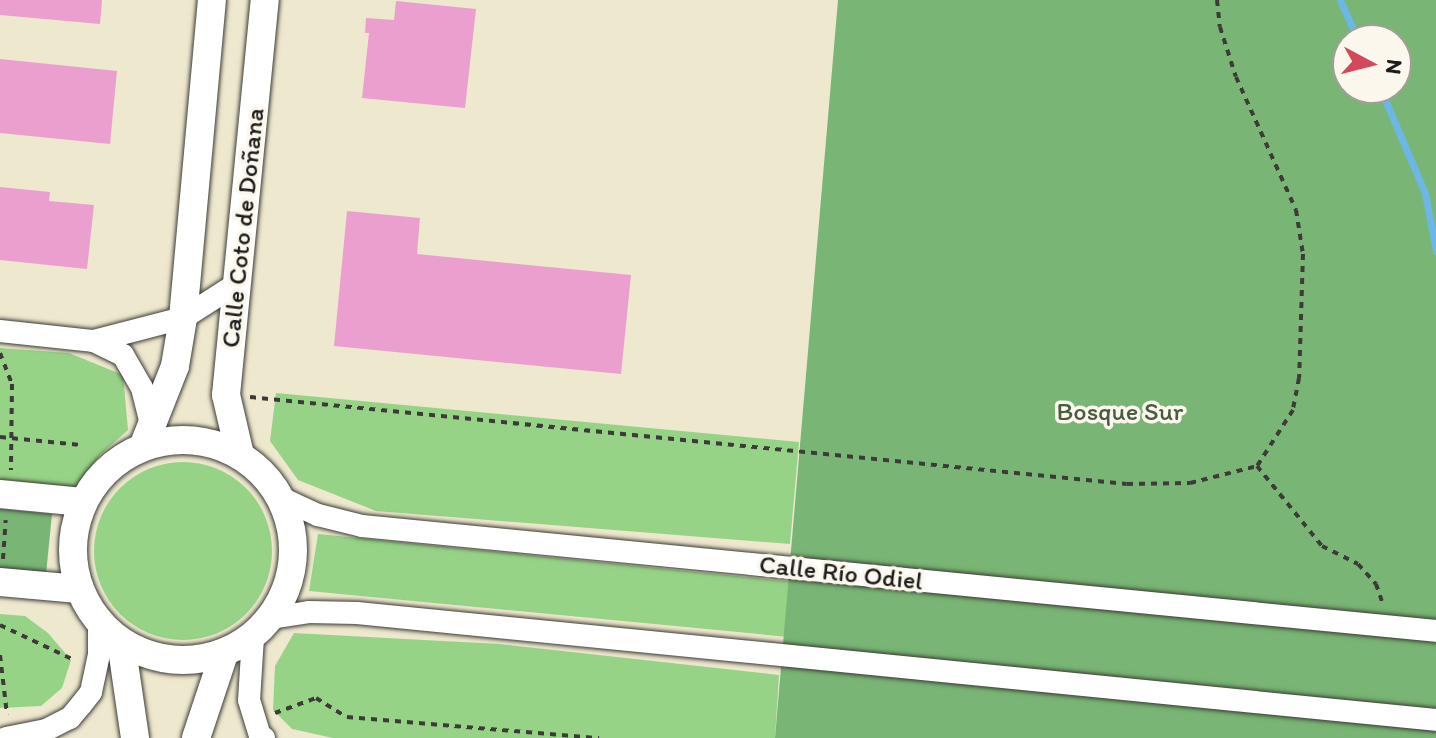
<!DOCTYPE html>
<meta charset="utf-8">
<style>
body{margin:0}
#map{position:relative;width:1436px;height:738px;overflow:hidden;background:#eee8ce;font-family:Itim,sans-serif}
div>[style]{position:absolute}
.green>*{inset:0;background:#97d387}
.round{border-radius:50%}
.forest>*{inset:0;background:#79b574}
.stream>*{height:7px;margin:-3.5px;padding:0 3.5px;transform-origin:3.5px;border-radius:3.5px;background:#6db7e6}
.building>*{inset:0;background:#ea9fce}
.path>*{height:4px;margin-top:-2px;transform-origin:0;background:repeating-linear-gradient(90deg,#3c3b37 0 6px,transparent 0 12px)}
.roads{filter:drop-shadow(0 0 2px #3c3b37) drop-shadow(0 0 2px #3c3b37)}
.minor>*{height:22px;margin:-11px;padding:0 11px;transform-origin:11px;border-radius:11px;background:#fff}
.tertiary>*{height:28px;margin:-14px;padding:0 14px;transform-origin:14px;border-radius:14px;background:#fff}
.tertiary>.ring{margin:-14px;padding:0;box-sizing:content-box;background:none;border:28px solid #fff;border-radius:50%}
span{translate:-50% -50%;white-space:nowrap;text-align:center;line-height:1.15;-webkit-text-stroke:7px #fbf7ec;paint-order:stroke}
.street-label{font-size:26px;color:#1c1c1c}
.park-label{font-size:26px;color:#475c41}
.north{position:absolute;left:1332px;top:24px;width:80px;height:80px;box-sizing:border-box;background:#fbf7ec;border:2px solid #a29f99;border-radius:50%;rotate:97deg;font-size:22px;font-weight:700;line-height:32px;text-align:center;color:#1c1c1c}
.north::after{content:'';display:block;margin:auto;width:28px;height:36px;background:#d1495b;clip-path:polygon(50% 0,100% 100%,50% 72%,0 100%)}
</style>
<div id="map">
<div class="green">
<i style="clip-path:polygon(0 348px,69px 353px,123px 375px,128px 430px,100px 455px,75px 489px,0 482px)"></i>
<i style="clip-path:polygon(276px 393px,799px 442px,790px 544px,376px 511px,298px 480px,270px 441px)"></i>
<i class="round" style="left:94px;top:462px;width:178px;height:178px"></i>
<i style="clip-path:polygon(318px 534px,1432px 646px,1426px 698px,309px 591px)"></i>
<i style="clip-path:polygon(0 614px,25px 616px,48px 633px,71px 660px,62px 688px,41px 706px,0 708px)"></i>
<i style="clip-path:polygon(294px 633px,499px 644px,779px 675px,775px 738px,333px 738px,292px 729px,273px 710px,275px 666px)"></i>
</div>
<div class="forest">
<i style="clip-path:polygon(evenodd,838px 0,1436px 0,1436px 738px,775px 738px,838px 0,1348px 40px,1396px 40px,1396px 88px,1348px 88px,1348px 40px)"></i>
<i style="clip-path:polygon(0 509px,52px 514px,46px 574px,0 570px)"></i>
</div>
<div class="stream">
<i style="left:1340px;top:0;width:44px;rotate:65.8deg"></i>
<i style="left:1380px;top:88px;width:114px;rotate:66.8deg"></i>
<i style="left:1425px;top:193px;width:59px;rotate:79.3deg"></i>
</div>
<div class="building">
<i style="clip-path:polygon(0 0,102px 0,100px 24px,0 15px)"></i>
<i style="clip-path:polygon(396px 1px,476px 9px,465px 108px,362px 98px,369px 33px,365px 33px,366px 18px,394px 20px)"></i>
<i style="clip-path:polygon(0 59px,117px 71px,110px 144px,0 133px)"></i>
<i style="clip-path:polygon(0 187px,50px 192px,49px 201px,94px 205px,87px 269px,0 260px)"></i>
<i style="clip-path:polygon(347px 211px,420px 218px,417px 254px,631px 275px,621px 374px,334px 346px)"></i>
</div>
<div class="path">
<i style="left:1217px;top:0;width:27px;rotate:84deg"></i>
<i style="left:1220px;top:27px;width:52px;rotate:72.3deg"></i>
<i style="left:1236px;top:77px;width:146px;rotate:65.7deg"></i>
<i style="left:1296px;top:210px;width:45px;rotate:81deg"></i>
<i style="left:1303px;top:254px;width:124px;rotate:91.8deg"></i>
<i style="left:1299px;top:378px;width:33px;rotate:101deg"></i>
<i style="left:1293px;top:410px;width:67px;rotate:122.7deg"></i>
<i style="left:1257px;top:466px;width:103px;rotate:50.9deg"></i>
<i style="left:1322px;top:546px;width:40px;rotate:26.6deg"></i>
<i style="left:1358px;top:564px;width:27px;rotate:48deg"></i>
<i style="left:1376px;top:584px;width:21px;rotate:71deg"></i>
<i style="left:0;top:353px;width:33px;rotate:69deg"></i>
<i style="left:12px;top:384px;width:86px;rotate:90.7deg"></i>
<i style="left:250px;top:397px;width:881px;rotate:5.67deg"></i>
<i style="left:1127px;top:484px;width:63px;rotate:-0.9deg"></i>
<i style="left:1190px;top:483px;width:69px;rotate:-14.2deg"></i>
<i style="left:0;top:437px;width:81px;rotate:5.6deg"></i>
<i style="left:3px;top:559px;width:39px;rotate:-86deg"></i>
<i style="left:0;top:625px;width:82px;rotate:25.3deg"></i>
<i style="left:0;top:655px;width:60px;rotate:83.3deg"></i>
<i style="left:275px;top:713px;width:44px;rotate:-20.1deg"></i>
<i style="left:316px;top:698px;width:36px;rotate:32deg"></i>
<i style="left:347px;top:717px;width:253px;rotate:4.8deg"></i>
</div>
<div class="roads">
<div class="minor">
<i style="left:0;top:331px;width:95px;rotate:6.1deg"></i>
<i style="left:94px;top:341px;width:32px;rotate:26deg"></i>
<i style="left:123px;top:355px;width:38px;rotate:60deg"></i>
<i style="left:142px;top:388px;width:38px;rotate:76deg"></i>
<i style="left:94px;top:341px;width:92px;rotate:-14.5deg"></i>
<i style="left:183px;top:318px;width:65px;rotate:-32.5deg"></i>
<i style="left:281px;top:498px;width:41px;rotate:24.7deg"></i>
<i style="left:318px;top:515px;width:45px;rotate:14deg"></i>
<i style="left:362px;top:526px;width:1079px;rotate:5.58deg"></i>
<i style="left:271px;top:618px;width:38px;rotate:-9deg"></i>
<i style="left:309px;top:612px;width:48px;rotate:1.2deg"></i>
<i style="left:357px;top:613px;width:1084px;rotate:5.66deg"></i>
<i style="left:253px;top:637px;width:63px;rotate:93.6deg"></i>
<i style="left:249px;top:700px;width:37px;rotate:73deg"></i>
<i style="left:260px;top:735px;width:5px;rotate:37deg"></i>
<i style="left:6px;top:738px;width:41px;rotate:-11.3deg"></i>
<i style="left:46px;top:730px;width:27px;rotate:-27deg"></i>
<i style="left:70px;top:718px;width:17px;rotate:-50deg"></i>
<i style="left:81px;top:705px;width:16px;rotate:-52deg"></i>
<i style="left:91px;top:692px;width:39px;rotate:-78deg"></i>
<i style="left:99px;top:654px;width:31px;rotate:-90deg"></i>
</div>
<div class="tertiary">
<i class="ring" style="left:73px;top:440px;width:192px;height:192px"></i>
<i style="left:143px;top:447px;width:87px;rotate:-68.4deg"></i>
<i style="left:175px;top:366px;width:49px;rotate:-80.5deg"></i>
<i style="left:183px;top:318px;width:319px;rotate:-84.8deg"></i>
<i style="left:240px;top:455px;width:62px;rotate:-103.1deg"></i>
<i style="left:226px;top:395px;width:397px;rotate:-84.4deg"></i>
<i style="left:0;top:494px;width:83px;rotate:5.5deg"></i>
<i style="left:0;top:582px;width:79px;rotate:5.1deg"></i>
<i style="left:121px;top:642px;width:97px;rotate:81.7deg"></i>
<i style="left:196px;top:738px;width:89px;rotate:-71.6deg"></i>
</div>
</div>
<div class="street-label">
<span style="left:243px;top:228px;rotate:-84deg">Calle Coto de Doñana</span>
<span style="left:841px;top:573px;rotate:6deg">Calle Río Odiel</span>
</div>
<div class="park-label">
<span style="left:1120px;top:412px">Bosque Sur</span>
</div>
<div class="north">N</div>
</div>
